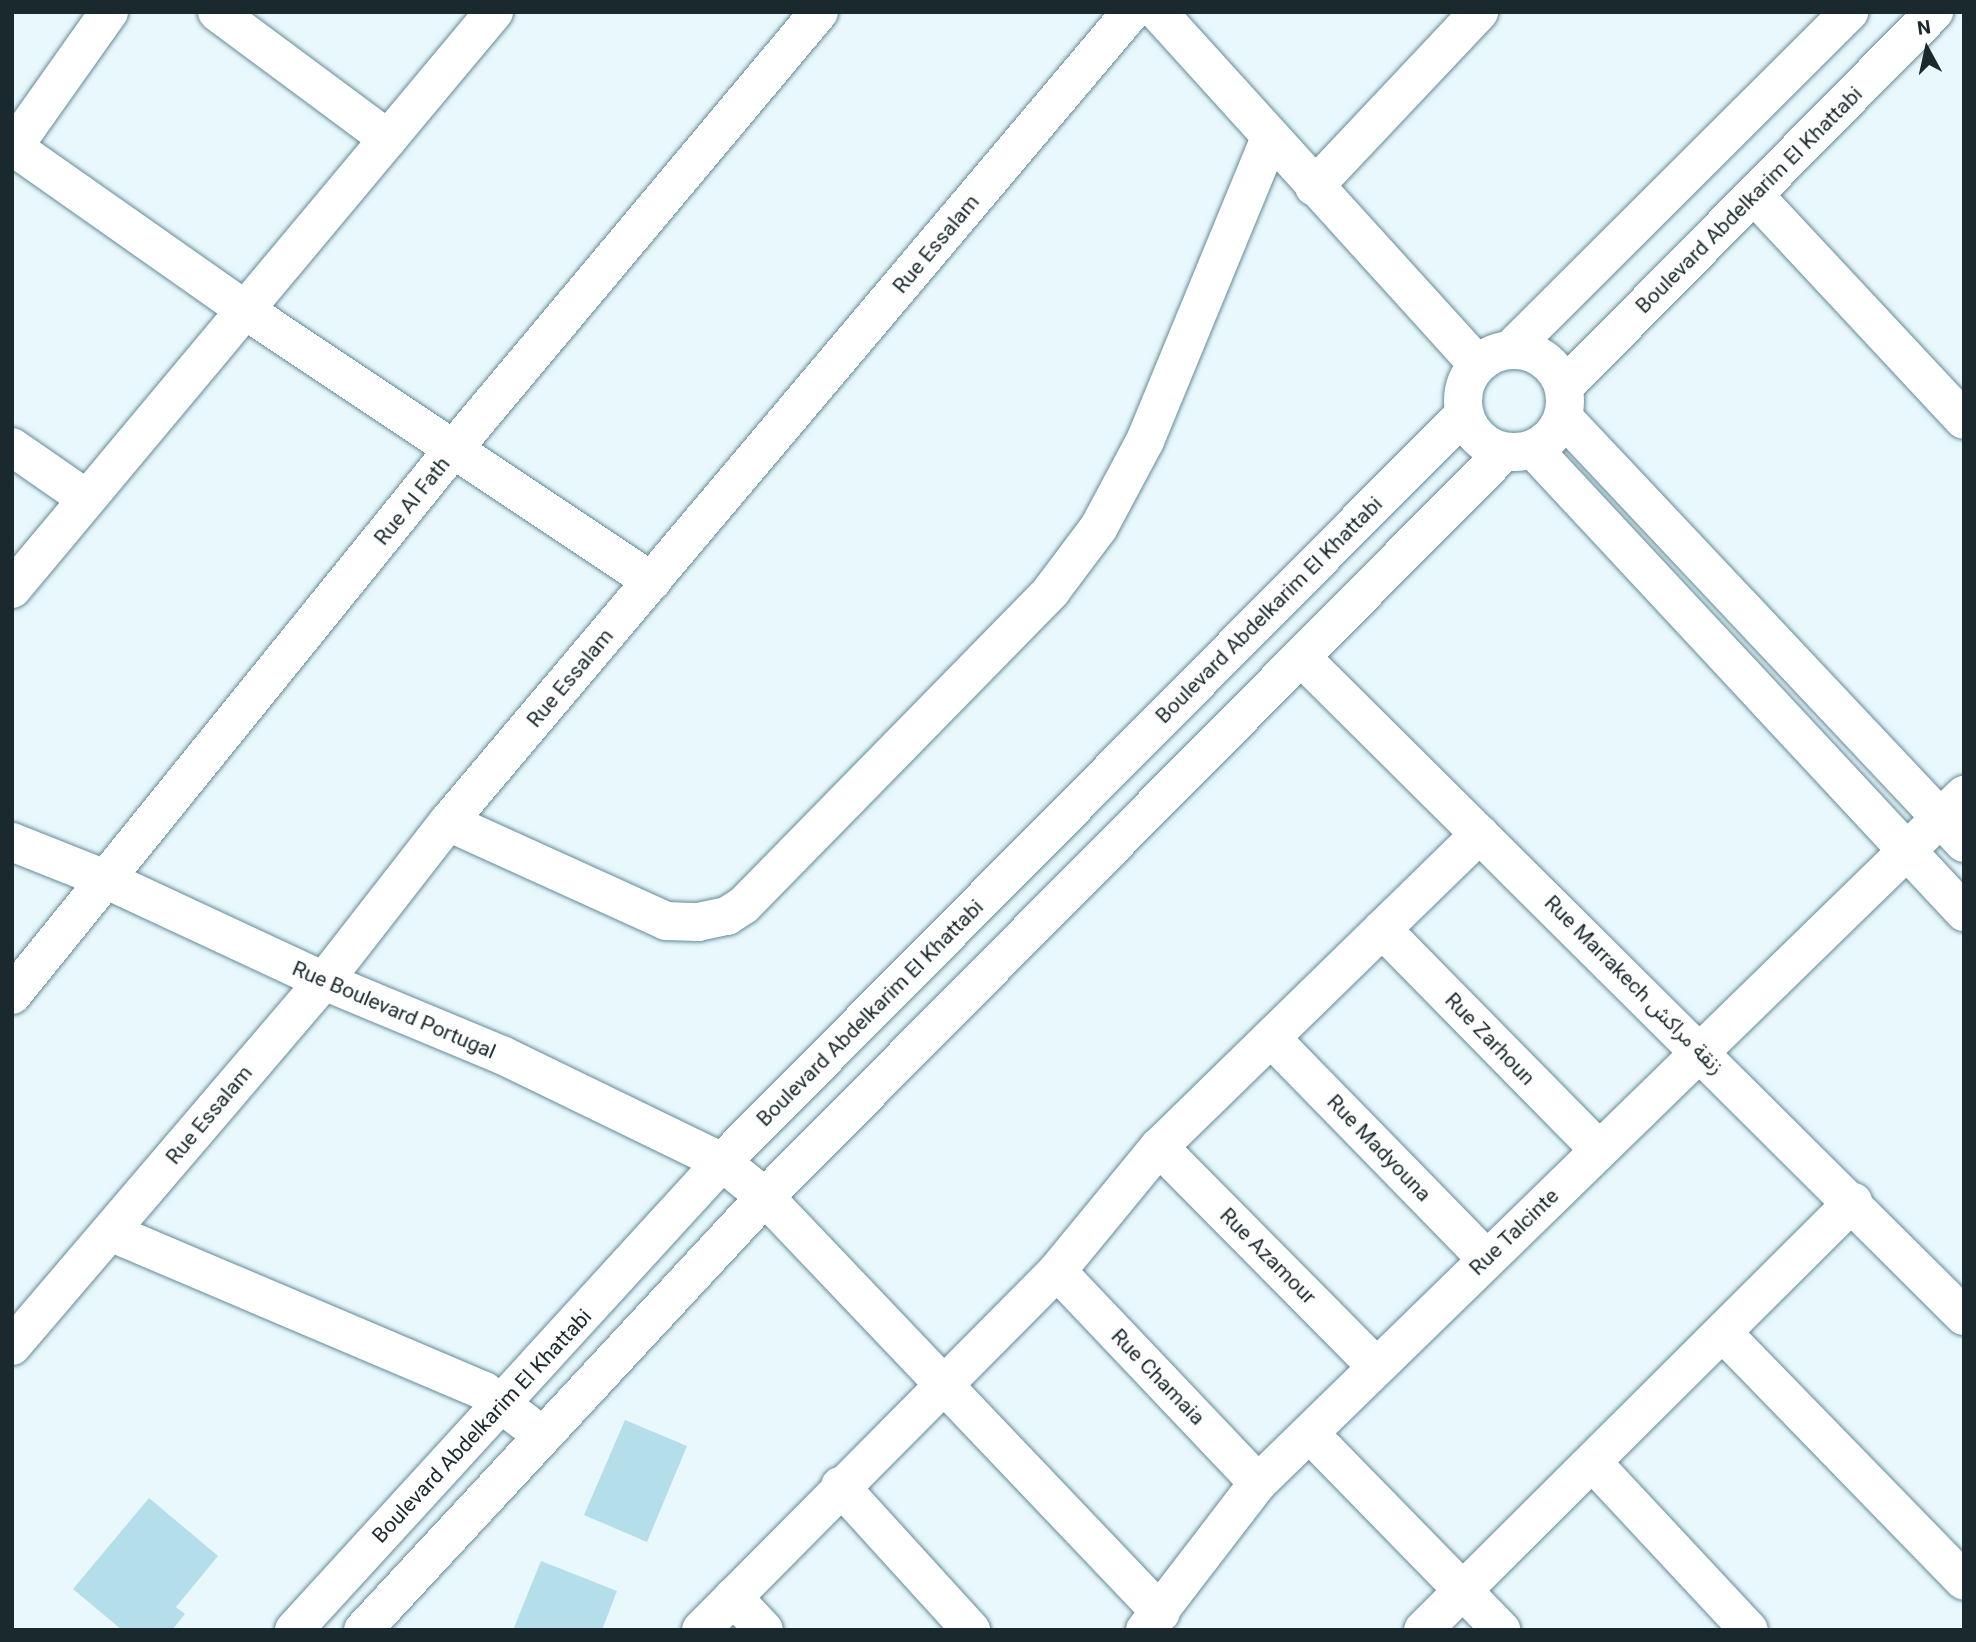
<!DOCTYPE html>
<meta charset="utf-8">
<style>
body{margin:0}
#map{position:relative;width:1976px;height:1642px;overflow:hidden;background:#e8f8fd;font-family:Roboto,"Noto Sans Arabic",sans-serif}
div>[style]{position:absolute}
.building>*{inset:0;background:#b5deeb}
.roads{filter:drop-shadow(0 0 2px #648a96) drop-shadow(0 0 2px #648a96)}
.street>*{height:38px;margin:-19px;padding:0 19px;transform-origin:19px;border-radius:19px;background:#fff}
.secondary>*{height:38px;margin:-19px;padding:0 19px;transform-origin:19px;border-radius:19px;background:#fff}
.secondary>.ring{margin:-19px;padding:0;box-sizing:content-box;background:none;border:38px solid #fff;border-radius:50%}
span{translate:-50% -50%;white-space:nowrap;text-align:center;line-height:1.15;-webkit-text-stroke:5px #fff;paint-order:stroke}
.street-label{font-size:21px;color:#19292e}
.frame{position:absolute;inset:0;border:14px solid #19292e;pointer-events:none}
.north{position:absolute;left:1892px;top:14px;width:70px;height:70px;-webkit-text-stroke:5px #fff;paint-order:stroke;rotate:352deg;font-size:19px;font-weight:700;line-height:28px;text-align:center;color:#19292e}
.north::after{content:'';display:block;margin:auto;width:24px;height:32px;background:#19292e;clip-path:polygon(50% 0,100% 100%,50% 72%,0 100%)}
</style>
<div id="map">
<div class="building">
<i style="clip-path:polygon(625px 1420px,687px 1446px,647px 1542px,584px 1515px)"></i>
<i style="clip-path:polygon(149px 1498px,218px 1556px,176px 1607px,185px 1614px,172px 1630px,122px 1630px,73px 1589px)"></i>
<i style="clip-path:polygon(541px 1561px,617px 1591px,602px 1630px,513px 1630px)"></i>
</div>
<div class="roads">
<div class="street">
<i style="left:217px;top:12px;width:213px;rotate:36.6deg"></i>
<i style="left:1158px;top:12px;width:476px;rotate:47.8deg"></i>
<i style="left:12px;top:146px;width:285px;rotate:35.1deg"></i>
<i style="left:245px;top:310px;width:489px;rotate:33.7deg"></i>
<i style="left:12px;top:149px;width:168px;rotate:-54.7deg"></i>
<i style="left:1314px;top:187px;width:241px;rotate:-46.7deg"></i>
<i style="left:1755px;top:196px;width:306px;rotate:47deg"></i>
<i style="left:1563px;top:417px;width:585px;rotate:46.73deg"></i>
<i style="left:12px;top:447px;width:91px;rotate:34.7deg"></i>
<i style="left:1533px;top:449px;width:633px;rotate:47.05deg"></i>
<i style="left:12px;top:589px;width:752px;rotate:-50.13deg"></i>
<i style="left:1301px;top:657px;width:935px;rotate:44.83deg"></i>
<i style="left:448px;top:822px;width:239px;rotate:24.4deg"></i>
<i style="left:666px;top:921px;width:32px;rotate:2deg"></i>
<i style="left:698px;top:922px;width:30px;rotate:-12deg"></i>
<i style="left:727px;top:916px;width:20px;rotate:-33deg"></i>
<i style="left:744px;top:905px;width:439px;rotate:-45.6deg"></i>
<i style="left:1051px;top:591px;width:80px;rotate:-53.1deg"></i>
<i style="left:1099px;top:527px;width:98px;rotate:-61.9deg"></i>
<i style="left:1145px;top:441px;width:328px;rotate:-67.6deg"></i>
<i style="left:12px;top:842px;width:100px;rotate:21.7deg"></i>
<i style="left:105px;top:879px;width:242px;rotate:25deg"></i>
<i style="left:324px;top:981px;width:193px;rotate:22.6deg"></i>
<i style="left:502px;top:1055px;width:245px;rotate:25.9deg"></i>
<i style="left:722px;top:1162px;width:55px;rotate:39.1deg"></i>
<i style="left:765px;top:1197px;width:574px;rotate:46.41deg"></i>
<i style="left:1382px;top:929px;width:308px;rotate:45.5deg"></i>
<i style="left:12px;top:995px;width:705px;rotate:-51.05deg"></i>
<i style="left:455px;top:447px;width:567px;rotate:-50.08deg"></i>
<i style="left:1271px;top:1038px;width:309px;rotate:45.7deg"></i>
<i style="left:1159px;top:1147px;width:308px;rotate:45.3deg"></i>
<i style="left:110px;top:1232px;width:406px;rotate:23deg"></i>
<i style="left:484px;top:1391px;width:74px;rotate:37.3deg"></i>
<i style="left:1057px;top:1271px;width:292px;rotate:46.5deg"></i>
<i style="left:1724px;top:1334px;width:344px;rotate:45.8deg"></i>
<i style="left:12px;top:1346px;width:480px;rotate:-49.5deg"></i>
<i style="left:324px;top:981px;width:202px;rotate:-52.1deg"></i>
<i style="left:448px;top:822px;width:1060px;rotate:-49.86deg"></i>
<i style="left:1310px;top:1434px;width:274px;rotate:45.7deg"></i>
<i style="left:1594px;top:1464px;width:227px;rotate:47deg"></i>
<i style="left:840px;top:1486px;width:195px;rotate:47.7deg"></i>
<i style="left:733px;top:1597px;width:45px;rotate:46.8deg"></i>
<i style="left:701px;top:1630px;width:506px;rotate:-45.24deg"></i>
<i style="left:1057px;top:1271px;width:161px;rotate:-50.6deg"></i>
<i style="left:1159px;top:1147px;width:448px;rotate:-44.3deg"></i>
<i style="left:1145px;top:1630px;width:185px;rotate:-52.5deg"></i>
<i style="left:1258px;top:1483px;width:986px;rotate:-44.26deg"></i>
<i style="left:1423px;top:1630px;width:607px;rotate:-44.87deg"></i>
</div>
<div class="secondary">
<i style="left:1510px;top:350px;width:479px;rotate:-44.9deg"></i>
<i class="ring" style="left:1463px;top:350px;width:64px;height:64px"></i>
<i style="left:1564px;top:387px;width:527px;rotate:-45.38deg"></i>
<i style="left:294px;top:1630px;width:634px;rotate:-47.56deg"></i>
<i style="left:722px;top:1162px;width:1054px;rotate:-45.23deg"></i>
<i style="left:363px;top:1630px;width:591px;rotate:-47.13deg"></i>
<i style="left:765px;top:1197px;width:1049px;rotate:-45.23deg"></i>
</div>
</div>
<div class="street-label">
<span style="left:1749px;top:200px;rotate:-45deg">Boulevard Abdelkarim El Khattabi</span>
<span style="left:936px;top:244px;rotate:-50deg">Rue Essalam</span>
<span style="left:412px;top:501px;rotate:-51deg">Rue Al Fath</span>
<span style="left:1269px;top:610px;rotate:-45deg">Boulevard Abdelkarim El Khattabi</span>
<span style="left:570px;top:678px;rotate:-50deg">Rue Essalam</span>
<span style="left:1634px;top:985px;rotate:45deg">Rue Marrakech زنقة مراكش</span>
<span style="left:394px;top:1010px;rotate:23deg">Rue Boulevard Portugal</span>
<span style="left:870px;top:1013px;rotate:-45deg">Boulevard Abdelkarim El Khattabi</span>
<span style="left:1490px;top:1039px;rotate:46deg">Rue Zarhoun</span>
<span style="left:209px;top:1115px;rotate:-50deg">Rue Essalam</span>
<span style="left:1379px;top:1148px;rotate:46deg">Rue Madyouna</span>
<span style="left:1514px;top:1232px;rotate:-44deg">Rue Talcinte</span>
<span style="left:1268px;top:1256px;rotate:45deg">Rue Azamour</span>
<span style="left:1158px;top:1377px;rotate:46deg">Rue Chamaia</span>
<span style="left:482px;top:1426px;rotate:-47deg">Boulevard Abdelkarim El Khattabi</span>
</div>
<div class="frame"></div>
<div class="north">N</div>
</div>
